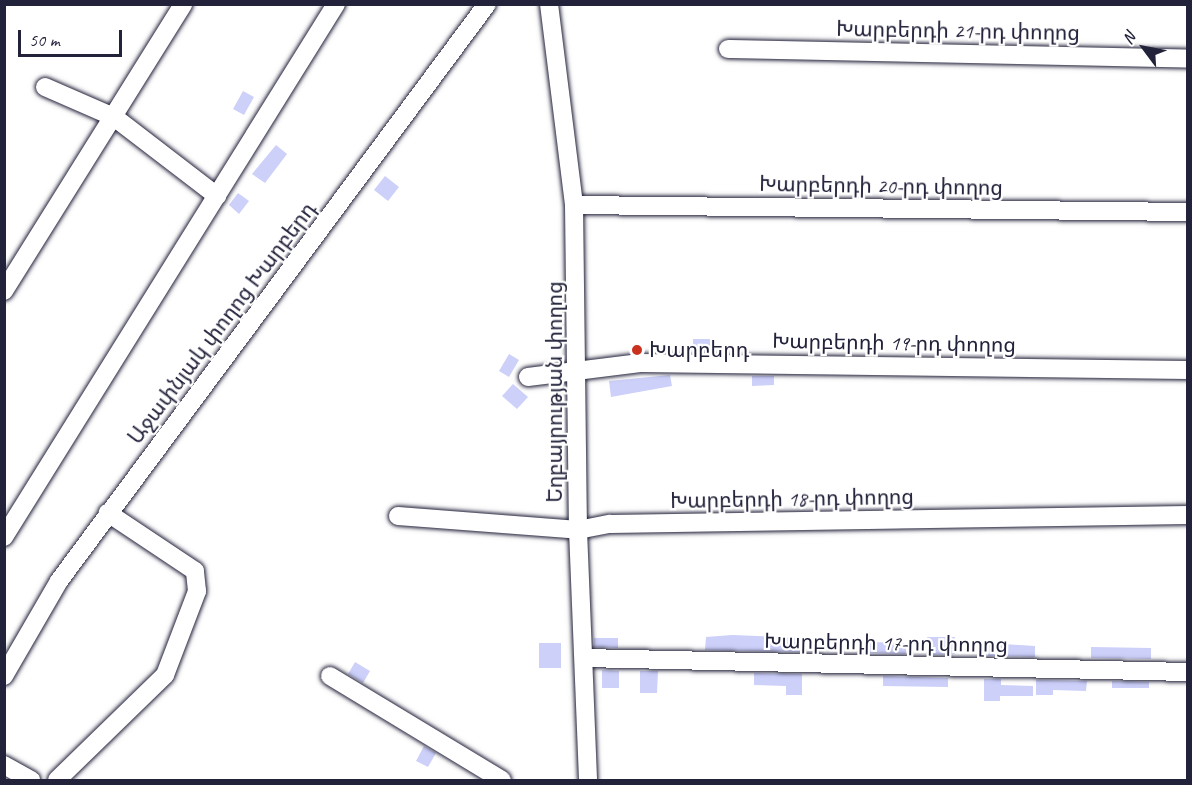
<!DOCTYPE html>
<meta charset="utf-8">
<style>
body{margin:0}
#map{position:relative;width:1192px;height:785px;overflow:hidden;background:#fff;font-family:Caveat,"Noto Sans Armenian",sans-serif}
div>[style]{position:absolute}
.building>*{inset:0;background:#cdd0f9}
.roads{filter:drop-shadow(0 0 2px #22223b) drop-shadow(0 0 2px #22223b)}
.minor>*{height:18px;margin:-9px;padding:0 9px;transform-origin:9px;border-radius:9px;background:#fff}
.dots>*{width:16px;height:16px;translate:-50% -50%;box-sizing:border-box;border:3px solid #fff;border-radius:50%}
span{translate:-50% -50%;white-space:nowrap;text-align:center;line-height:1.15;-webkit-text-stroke:4.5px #fff;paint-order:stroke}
.street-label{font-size:21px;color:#22223b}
.poi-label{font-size:21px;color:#22223b}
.left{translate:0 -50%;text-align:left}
.frame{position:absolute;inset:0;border:6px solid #22223b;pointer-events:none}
.north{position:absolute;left:1114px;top:18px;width:60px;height:60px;-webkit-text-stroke:4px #fff;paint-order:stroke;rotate:302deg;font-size:16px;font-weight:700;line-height:24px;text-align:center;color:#22223b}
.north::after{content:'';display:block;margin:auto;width:21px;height:27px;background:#22223b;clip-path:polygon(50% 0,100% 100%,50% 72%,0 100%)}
.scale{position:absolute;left:18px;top:30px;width:104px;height:27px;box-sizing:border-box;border:3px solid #22223b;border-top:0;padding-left:8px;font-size:18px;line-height:21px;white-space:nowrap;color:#22223b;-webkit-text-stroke:4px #fff;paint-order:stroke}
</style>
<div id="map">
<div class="building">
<i style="clip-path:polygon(243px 91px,254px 97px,244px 115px,233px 109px)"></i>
<i style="clip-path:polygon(276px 145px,287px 154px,265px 183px,252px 174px)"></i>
<i style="clip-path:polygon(385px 176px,399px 187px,388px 201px,374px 190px)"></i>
<i style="clip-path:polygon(238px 193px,249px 201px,239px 214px,229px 205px)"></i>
<i style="clip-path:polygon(693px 339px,712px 339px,712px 353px,693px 352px)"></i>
<i style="clip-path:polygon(509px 354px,519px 360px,509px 377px,499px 371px)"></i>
<i style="clip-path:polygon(670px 375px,672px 386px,611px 397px,609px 381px)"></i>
<i style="clip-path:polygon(752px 376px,774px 376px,774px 385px,752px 386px)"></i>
<i style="clip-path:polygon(513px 384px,528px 397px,517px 409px,502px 396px)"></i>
<i style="clip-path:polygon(732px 635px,804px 638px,804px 652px,705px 650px,706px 637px)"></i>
<i style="clip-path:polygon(927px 637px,955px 637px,955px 654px,927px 655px)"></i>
<i style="clip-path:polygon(594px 638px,618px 638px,618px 648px,594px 647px)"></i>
<i style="clip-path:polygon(869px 642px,906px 643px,906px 654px,869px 653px)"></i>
<i style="clip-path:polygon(539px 643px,561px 643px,561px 668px,539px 668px)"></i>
<i style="clip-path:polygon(989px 643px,1035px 646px,1035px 657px,988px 656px)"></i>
<i style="clip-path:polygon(1091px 647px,1151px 648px,1151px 659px,1091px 658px)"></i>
<i style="clip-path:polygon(355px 662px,370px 671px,363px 683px,348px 674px)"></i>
<i style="clip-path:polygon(602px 670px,619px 671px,619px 688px,602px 688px)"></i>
<i style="clip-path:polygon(640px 671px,658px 671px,657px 693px,640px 693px)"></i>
<i style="clip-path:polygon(754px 673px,802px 674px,802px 695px,786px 695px,786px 686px,754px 685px)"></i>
<i style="clip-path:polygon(883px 676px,948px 678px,948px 687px,883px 686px)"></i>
<i style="clip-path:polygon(984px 679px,1001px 679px,1001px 685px,1033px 686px,1033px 696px,1000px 696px,1000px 701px,984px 701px)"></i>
<i style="clip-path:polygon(1036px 680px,1087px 681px,1086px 691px,1053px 690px,1053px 695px,1036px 695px)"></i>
<i style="clip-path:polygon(1112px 681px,1149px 682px,1149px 688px,1112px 688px)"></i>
<i style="clip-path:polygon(424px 746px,436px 753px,428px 767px,416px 761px)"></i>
</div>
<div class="roads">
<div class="minor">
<i style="left:549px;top:4px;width:203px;rotate:82.9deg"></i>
<i style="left:574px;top:205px;width:325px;rotate:89.3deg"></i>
<i style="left:578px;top:530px;width:250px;rotate:87.7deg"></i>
<i style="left:728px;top:49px;width:460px;rotate:1.2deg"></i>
<i style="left:45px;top:87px;width:75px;rotate:23.5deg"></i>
<i style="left:114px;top:117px;width:130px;rotate:37.5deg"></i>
<i style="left:574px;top:205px;width:614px;rotate:0.65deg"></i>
<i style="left:4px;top:291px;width:338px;rotate:-58deg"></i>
<i style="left:528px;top:377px;width:113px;rotate:-7.1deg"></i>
<i style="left:640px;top:363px;width:548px;rotate:0.73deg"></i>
<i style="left:398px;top:516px;width:181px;rotate:4.4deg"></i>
<i style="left:578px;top:530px;width:33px;rotate:-11deg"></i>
<i style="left:610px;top:524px;width:578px;rotate:-0.89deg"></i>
<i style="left:4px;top:537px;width:628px;rotate:-58.08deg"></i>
<i style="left:584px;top:658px;width:604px;rotate:1.33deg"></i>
<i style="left:4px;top:676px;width:110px;rotate:-59.9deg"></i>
<i style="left:59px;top:581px;width:718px;rotate:-53.43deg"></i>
<i style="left:330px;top:676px;width:201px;rotate:31.2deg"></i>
<i style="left:4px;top:765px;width:31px;rotate:29deg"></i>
<i style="left:57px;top:780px;width:151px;rotate:-44.2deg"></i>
<i style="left:165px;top:675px;width:90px;rotate:-69.1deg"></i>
<i style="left:197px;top:591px;width:20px;rotate:-96deg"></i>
<i style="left:195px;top:571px;width:105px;rotate:-146.3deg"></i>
</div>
</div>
<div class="dots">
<i style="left:637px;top:350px;background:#c8321e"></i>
</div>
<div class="street-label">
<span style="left:958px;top:31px;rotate:1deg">Խարբերդի 21-րդ փողոց</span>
<span style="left:881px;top:186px;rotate:1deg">Խարբերդի 20-րդ փողոց</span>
<span style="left:222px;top:323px;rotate:-53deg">Աջափնյակ փողոց Խարբերդ</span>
<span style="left:894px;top:343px;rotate:1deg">Խարբերդի 19-րդ փողոց</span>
<span style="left:555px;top:392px;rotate:-90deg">Եղբայրության փողոց</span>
<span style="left:792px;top:499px;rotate:-1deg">Խարբերդի 18-րդ փողոց</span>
<span style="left:886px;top:643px;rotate:1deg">Խարբերդի 17-րդ փողոց</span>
</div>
<div class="poi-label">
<span class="left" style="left:649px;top:350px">Խարբերդ</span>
</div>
<div class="frame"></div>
<div class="north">N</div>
<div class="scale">50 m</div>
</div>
